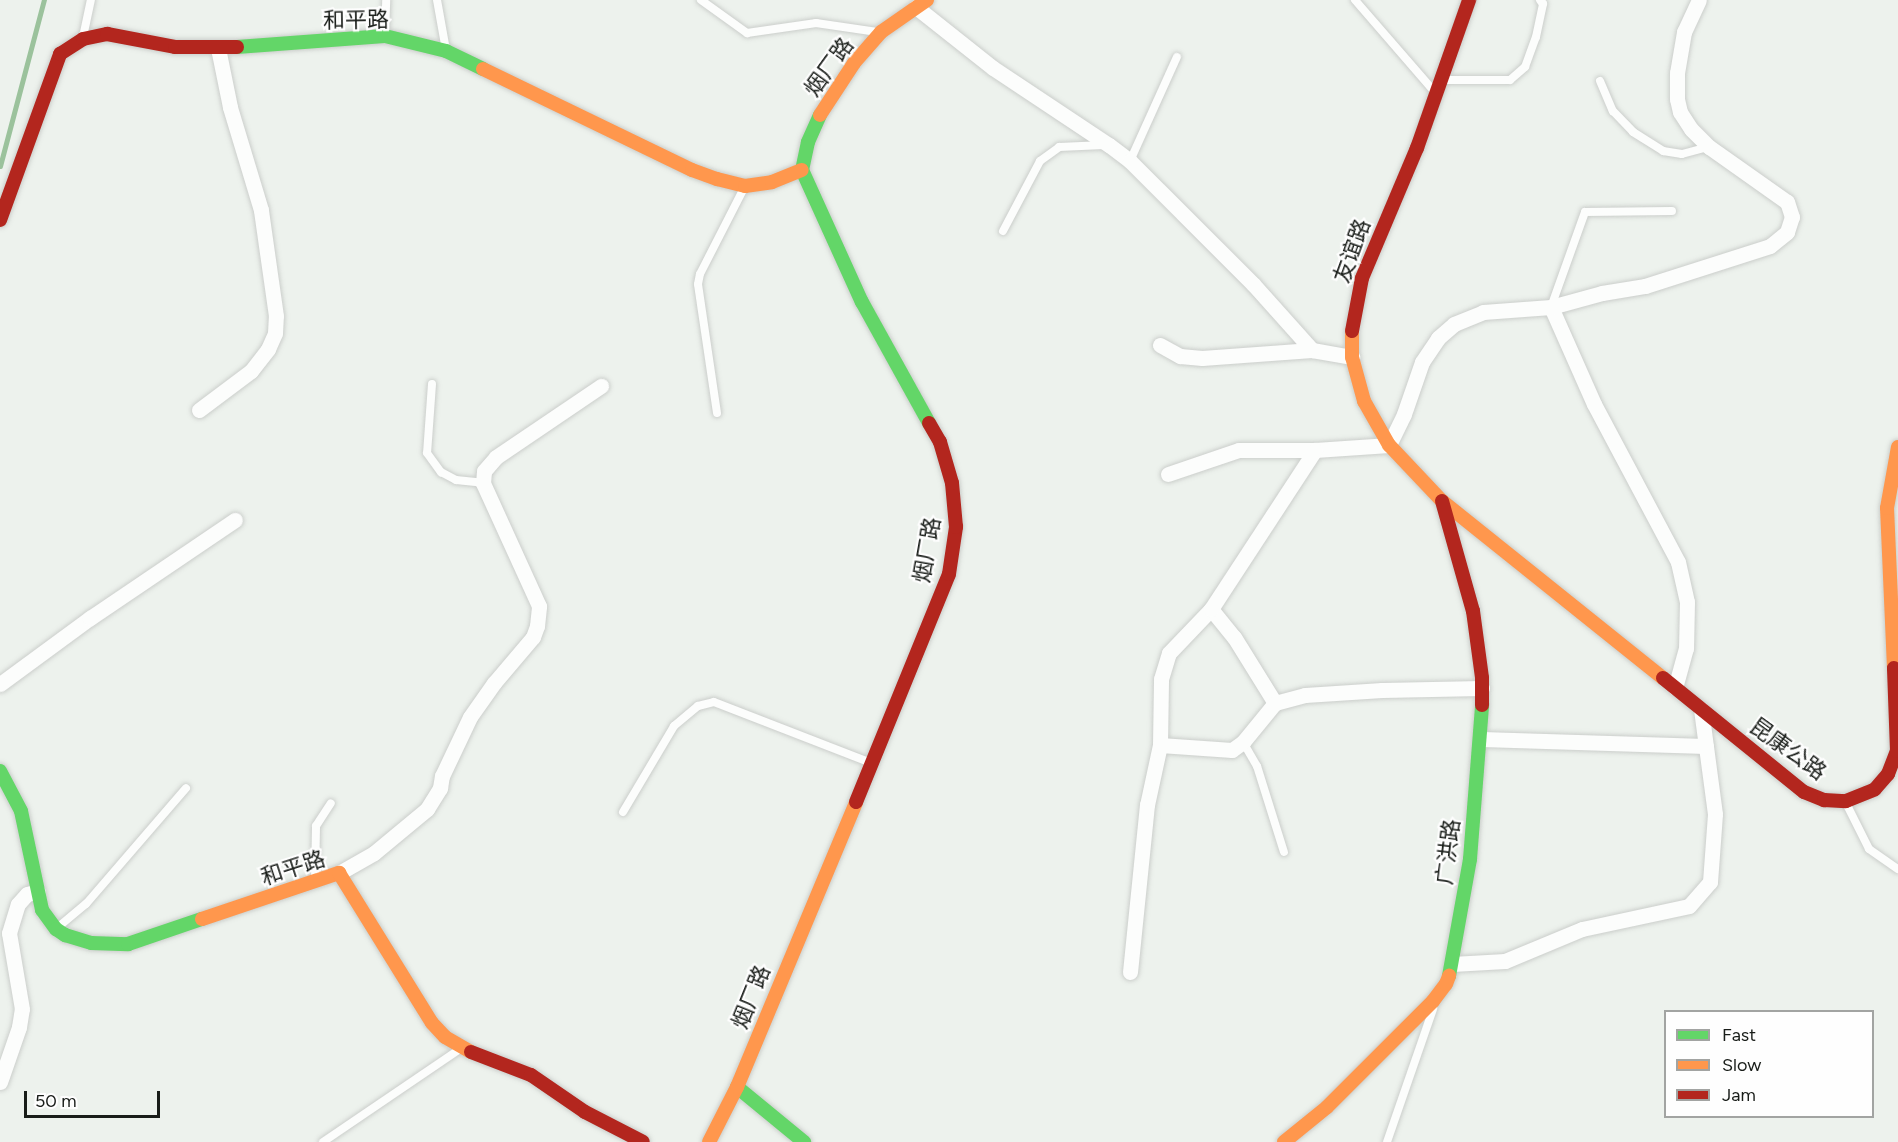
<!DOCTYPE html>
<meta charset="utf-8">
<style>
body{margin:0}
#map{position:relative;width:1898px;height:1142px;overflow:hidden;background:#edf2ed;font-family:Figtree,"Noto Sans SC",sans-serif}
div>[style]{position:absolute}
.stream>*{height:5px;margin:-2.5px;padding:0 2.5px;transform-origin:2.5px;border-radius:2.5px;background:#9bc29c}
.roads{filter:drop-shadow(0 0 2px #cbcecb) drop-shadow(0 0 2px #cbcecb)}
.lane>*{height:8px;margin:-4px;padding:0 4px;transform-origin:4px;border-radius:4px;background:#fcfdfc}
.street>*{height:15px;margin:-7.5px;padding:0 7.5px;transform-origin:7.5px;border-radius:7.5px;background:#fcfdfc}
.fast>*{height:14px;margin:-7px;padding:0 7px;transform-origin:7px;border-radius:7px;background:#63d668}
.slow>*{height:14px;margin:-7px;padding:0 7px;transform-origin:7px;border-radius:7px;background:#ff974d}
.jam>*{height:14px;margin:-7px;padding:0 7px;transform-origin:7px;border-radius:7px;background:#b3261e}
span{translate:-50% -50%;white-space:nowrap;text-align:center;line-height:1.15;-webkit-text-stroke:4.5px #fefefe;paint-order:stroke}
.street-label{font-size:22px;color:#191d19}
.legend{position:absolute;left:1664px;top:1010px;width:210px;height:108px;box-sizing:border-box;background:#fefefe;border:2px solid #a2a4a2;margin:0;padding:8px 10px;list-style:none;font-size:18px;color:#191d19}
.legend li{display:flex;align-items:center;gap:12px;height:30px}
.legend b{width:30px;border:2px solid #a2a4a2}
.scale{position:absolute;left:24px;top:1091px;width:136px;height:27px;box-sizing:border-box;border:3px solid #191d19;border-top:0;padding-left:8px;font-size:18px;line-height:21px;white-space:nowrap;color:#191d19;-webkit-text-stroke:4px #fefefe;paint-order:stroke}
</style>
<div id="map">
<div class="stream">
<i style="left:0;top:166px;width:172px;rotate:-75.2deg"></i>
</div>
<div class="roads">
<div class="lane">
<i style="left:437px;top:0;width:51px;rotate:79.8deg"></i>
<i style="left:701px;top:0;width:57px;rotate:35.7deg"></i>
<i style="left:747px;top:33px;width:70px;rotate:-8.2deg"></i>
<i style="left:816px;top:23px;width:62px;rotate:8.4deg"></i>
<i style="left:1355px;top:0;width:118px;rotate:49.1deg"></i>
<i style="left:385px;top:35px;width:35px;rotate:-88deg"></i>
<i style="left:83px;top:37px;width:38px;rotate:-78deg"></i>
<i style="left:1447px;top:80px;width:63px"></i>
<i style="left:1510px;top:80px;width:20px;rotate:-41deg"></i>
<i style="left:1525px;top:67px;width:32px;rotate:-70deg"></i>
<i style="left:1536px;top:37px;width:34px;rotate:-78deg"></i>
<i style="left:1543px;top:4px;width:5px;rotate:-127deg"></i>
<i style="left:1600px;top:81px;width:33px;rotate:67deg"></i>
<i style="left:1613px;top:111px;width:29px;rotate:46deg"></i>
<i style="left:1633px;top:132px;width:36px;rotate:32deg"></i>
<i style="left:1663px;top:151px;width:19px;rotate:9deg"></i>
<i style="left:1682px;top:154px;width:28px;rotate:-15deg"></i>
<i style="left:1130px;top:161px;width:114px;rotate:-65.7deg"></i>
<i style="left:1003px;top:231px;width:79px;rotate:-62.1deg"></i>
<i style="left:1040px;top:161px;width:24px;rotate:-36deg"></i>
<i style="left:1059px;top:147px;width:45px;rotate:-2.5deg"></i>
<i style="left:1551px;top:307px;width:101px;rotate:-70.3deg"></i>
<i style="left:1585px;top:212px;width:87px;rotate:-0.7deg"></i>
<i style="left:432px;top:384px;width:69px;rotate:94.1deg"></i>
<i style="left:427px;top:453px;width:24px;rotate:54deg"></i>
<i style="left:441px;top:472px;width:17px;rotate:28deg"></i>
<i style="left:456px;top:480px;width:27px;rotate:6deg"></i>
<i style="left:717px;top:413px;width:130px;rotate:-98.4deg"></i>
<i style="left:698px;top:284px;width:10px;rotate:-79deg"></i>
<i style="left:700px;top:274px;width:97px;rotate:-62.9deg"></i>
<i style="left:1243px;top:742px;width:28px;rotate:60deg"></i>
<i style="left:1257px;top:766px;width:90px;rotate:72.6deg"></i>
<i style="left:1847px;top:805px;width:49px;rotate:63.4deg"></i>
<i style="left:1869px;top:849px;width:35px;rotate:35deg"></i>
<i style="left:623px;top:812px;width:100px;rotate:-59.3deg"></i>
<i style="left:674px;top:726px;width:31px;rotate:-40deg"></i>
<i style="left:698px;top:706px;width:16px;rotate:-14deg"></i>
<i style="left:714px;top:702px;width:168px;rotate:21.2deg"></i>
<i style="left:315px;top:879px;width:53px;rotate:-88.9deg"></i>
<i style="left:316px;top:826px;width:27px;rotate:-57deg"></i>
<i style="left:57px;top:928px;width:38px;rotate:-40deg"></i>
<i style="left:86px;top:904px;width:153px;rotate:-49.2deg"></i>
<i style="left:323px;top:1142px;width:166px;rotate:-34.2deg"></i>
<i style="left:1387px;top:1142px;width:141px;rotate:-70.9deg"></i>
</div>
<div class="street">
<i style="left:916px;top:7px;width:98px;rotate:38.4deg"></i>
<i style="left:993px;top:68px;width:139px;rotate:33.6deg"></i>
<i style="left:1109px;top:145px;width:26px;rotate:37deg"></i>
<i style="left:1130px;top:161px;width:174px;rotate:45deg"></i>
<i style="left:1253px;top:284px;width:89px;rotate:48.2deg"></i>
<i style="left:1312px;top:350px;width:41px;rotate:9.9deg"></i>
<i style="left:1551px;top:307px;width:106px;rotate:66.1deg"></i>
<i style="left:1594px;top:404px;width:179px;rotate:62deg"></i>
<i style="left:1678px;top:562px;width:41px;rotate:77.3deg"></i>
<i style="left:1687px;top:602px;width:46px;rotate:91.2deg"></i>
<i style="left:1686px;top:648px;width:41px;rotate:105.4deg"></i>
<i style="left:1160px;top:345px;width:23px;rotate:29deg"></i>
<i style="left:1180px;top:356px;width:22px;rotate:5deg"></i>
<i style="left:1202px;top:358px;width:110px;rotate:-4.2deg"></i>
<i style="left:199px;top:410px;width:65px;rotate:-36.9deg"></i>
<i style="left:251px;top:371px;width:28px;rotate:-52deg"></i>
<i style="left:268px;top:349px;width:17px;rotate:-66deg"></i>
<i style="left:275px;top:333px;width:17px;rotate:-87deg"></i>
<i style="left:276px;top:316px;width:107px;rotate:-98.1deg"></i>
<i style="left:261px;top:210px;width:108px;rotate:-106.8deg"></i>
<i style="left:230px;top:107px;width:60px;rotate:-101.5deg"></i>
<i style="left:1168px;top:474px;width:75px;rotate:-18.7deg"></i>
<i style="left:1239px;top:450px;width:76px"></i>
<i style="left:1315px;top:450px;width:74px;rotate:-3.9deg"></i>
<i style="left:1389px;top:445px;width:34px;rotate:-64deg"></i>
<i style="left:1404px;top:414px;width:55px;rotate:-70.9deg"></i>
<i style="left:1422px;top:362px;width:29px;rotate:-56deg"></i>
<i style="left:1438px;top:338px;width:21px;rotate:-41deg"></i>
<i style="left:1454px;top:324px;width:31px;rotate:-22deg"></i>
<i style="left:1483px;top:312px;width:68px;rotate:-4.2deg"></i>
<i style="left:1551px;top:307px;width:53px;rotate:-15.4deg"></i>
<i style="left:1602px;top:293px;width:44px;rotate:-9.2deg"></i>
<i style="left:1645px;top:286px;width:131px;rotate:-17.7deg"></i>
<i style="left:1770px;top:246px;width:22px;rotate:-39deg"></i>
<i style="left:1787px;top:232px;width:16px;rotate:-72deg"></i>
<i style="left:1792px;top:217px;width:16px;rotate:-108deg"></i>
<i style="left:1787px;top:202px;width:95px;rotate:-144.8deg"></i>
<i style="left:1709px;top:147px;width:25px;rotate:-135deg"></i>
<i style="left:1691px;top:129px;width:20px;rotate:-123deg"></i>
<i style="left:1680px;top:112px;width:13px;rotate:-103deg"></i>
<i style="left:1677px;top:99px;width:26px;rotate:-90deg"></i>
<i style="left:1677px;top:73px;width:42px;rotate:-80.3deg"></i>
<i style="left:1684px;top:32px;width:35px;rotate:-65deg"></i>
<i style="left:1211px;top:609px;width:36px;rotate:51deg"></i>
<i style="left:1234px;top:637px;width:78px;rotate:58.2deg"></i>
<i style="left:0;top:684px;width:112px;rotate:-36.3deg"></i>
<i style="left:90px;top:618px;width:175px;rotate:-34.1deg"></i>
<i style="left:1481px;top:739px;width:225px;rotate:1.8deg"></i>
<i style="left:1160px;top:745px;width:66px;rotate:-89.1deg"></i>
<i style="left:1161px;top:679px;width:27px;rotate:-73deg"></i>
<i style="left:1169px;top:653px;width:61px;rotate:-46.3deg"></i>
<i style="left:1211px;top:609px;width:190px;rotate:-56.8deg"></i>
<i style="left:339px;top:873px;width:40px;rotate:-29.7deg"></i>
<i style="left:374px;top:853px;width:69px;rotate:-39.7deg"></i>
<i style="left:427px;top:809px;width:25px;rotate:-58deg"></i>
<i style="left:440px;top:788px;width:12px;rotate:-81deg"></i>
<i style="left:442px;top:776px;width:65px;rotate:-64.6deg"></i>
<i style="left:470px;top:717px;width:42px;rotate:-54.8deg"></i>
<i style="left:494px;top:683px;width:60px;rotate:-49.7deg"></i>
<i style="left:533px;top:637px;width:12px;rotate:-70deg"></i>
<i style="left:537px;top:626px;width:20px;rotate:-84deg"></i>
<i style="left:539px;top:606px;width:135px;rotate:-114.5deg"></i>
<i style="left:483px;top:483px;width:12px;rotate:-85deg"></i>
<i style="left:484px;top:471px;width:18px;rotate:-49deg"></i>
<i style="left:496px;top:457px;width:127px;rotate:-34.1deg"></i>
<i style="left:1452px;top:964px;width:53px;rotate:-3.2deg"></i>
<i style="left:1505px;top:961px;width:83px;rotate:-22.6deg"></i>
<i style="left:1582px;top:929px;width:109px;rotate:-12.1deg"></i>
<i style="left:1689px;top:906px;width:32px;rotate:-49deg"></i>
<i style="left:1710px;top:882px;width:68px;rotate:-85.8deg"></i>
<i style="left:1715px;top:814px;width:106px;rotate:-97.6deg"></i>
<i style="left:1130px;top:972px;width:168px;rotate:-84.2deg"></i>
<i style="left:1147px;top:805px;width:61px;rotate:-77.8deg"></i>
<i style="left:1160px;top:745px;width:72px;rotate:4deg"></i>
<i style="left:1232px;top:750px;width:14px;rotate:-36deg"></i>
<i style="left:1243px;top:742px;width:50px;rotate:-50.6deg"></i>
<i style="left:1275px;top:703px;width:31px;rotate:-15deg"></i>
<i style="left:1305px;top:695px;width:77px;rotate:-3.7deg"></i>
<i style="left:1382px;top:690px;width:100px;rotate:-1.1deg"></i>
<i style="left:0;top:1082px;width:58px;rotate:-70.9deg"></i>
<i style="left:19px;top:1027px;width:18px;rotate:-81deg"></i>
<i style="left:22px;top:1009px;width:77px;rotate:-99.7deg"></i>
<i style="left:9px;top:933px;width:30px;rotate:-73deg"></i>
<i style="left:18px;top:904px;width:13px;rotate:-48deg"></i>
<i style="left:27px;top:894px;width:11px;rotate:-15deg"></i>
</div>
<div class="fast">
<i style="left:237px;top:47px;width:148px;rotate:-4.3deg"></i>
<i style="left:385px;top:36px;width:63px;rotate:13.8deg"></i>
<i style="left:446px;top:51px;width:41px;rotate:25.9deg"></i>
<i style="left:820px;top:115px;width:30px;rotate:114deg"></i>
<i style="left:808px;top:142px;width:29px;rotate:102deg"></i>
<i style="left:802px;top:170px;width:145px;rotate:65.6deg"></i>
<i style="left:862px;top:302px;width:138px;rotate:61deg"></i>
<i style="left:0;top:771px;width:45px;rotate:62.3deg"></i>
<i style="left:21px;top:811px;width:101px;rotate:78deg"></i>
<i style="left:42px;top:910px;width:24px;rotate:54deg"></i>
<i style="left:56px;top:929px;width:11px;rotate:34deg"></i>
<i style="left:65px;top:935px;width:27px;rotate:17deg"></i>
<i style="left:91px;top:943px;width:37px;rotate:2deg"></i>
<i style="left:128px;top:944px;width:78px;rotate:-18.7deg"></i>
<i style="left:1449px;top:976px;width:119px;rotate:-79.8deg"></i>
<i style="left:1470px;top:859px;width:154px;rotate:-85.5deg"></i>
<i style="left:737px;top:1087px;width:87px;rotate:39.4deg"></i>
</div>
<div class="slow">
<i style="left:483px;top:69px;width:232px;rotate:25.8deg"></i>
<i style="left:692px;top:170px;width:27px;rotate:20deg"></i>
<i style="left:717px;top:179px;width:29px;rotate:14deg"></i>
<i style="left:745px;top:186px;width:27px;rotate:-8deg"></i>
<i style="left:772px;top:182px;width:32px;rotate:-22deg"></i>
<i style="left:820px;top:115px;width:62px;rotate:-56.8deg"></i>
<i style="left:854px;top:63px;width:41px;rotate:-48.9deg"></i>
<i style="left:881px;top:32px;width:56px;rotate:-34.8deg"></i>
<i style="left:1352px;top:331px;width:26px;rotate:90deg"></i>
<i style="left:1352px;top:357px;width:46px;rotate:74.7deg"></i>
<i style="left:1364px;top:401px;width:51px;rotate:60.4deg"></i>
<i style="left:1389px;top:445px;width:77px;rotate:46.6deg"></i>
<i style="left:1442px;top:501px;width:283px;rotate:38.7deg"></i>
<i style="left:1894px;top:668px;width:160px;rotate:-92.5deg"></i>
<i style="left:1887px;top:508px;width:62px;rotate:-79.8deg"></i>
<i style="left:202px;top:919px;width:145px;rotate:-18.6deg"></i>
<i style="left:339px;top:873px;width:176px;rotate:58.2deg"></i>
<i style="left:432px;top:1023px;width:19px;rotate:47deg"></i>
<i style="left:445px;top:1037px;width:30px;rotate:30deg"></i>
<i style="left:709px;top:1142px;width:62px;rotate:-63deg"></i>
<i style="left:737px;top:1087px;width:309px;rotate:-67.3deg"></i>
<i style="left:1284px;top:1142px;width:55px;rotate:-39.1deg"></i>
<i style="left:1327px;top:1107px;width:150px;rotate:-45deg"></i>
<i style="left:1433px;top:1001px;width:21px;rotate:-53deg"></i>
<i style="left:1446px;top:984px;width:9px;rotate:-69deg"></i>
</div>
<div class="jam">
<i style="left:0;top:220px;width:177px;rotate:-70.1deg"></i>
<i style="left:60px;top:54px;width:27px;rotate:-33deg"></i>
<i style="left:83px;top:39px;width:25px;rotate:-12deg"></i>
<i style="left:107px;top:34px;width:69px;rotate:10.8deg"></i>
<i style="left:175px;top:47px;width:62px"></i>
<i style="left:1352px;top:331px;width:54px;rotate:-79.3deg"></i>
<i style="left:1362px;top:278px;width:141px;rotate:-67.1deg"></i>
<i style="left:1417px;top:148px;width:157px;rotate:-70.6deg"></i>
<i style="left:1442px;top:501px;width:114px;rotate:74.3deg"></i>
<i style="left:1473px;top:611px;width:68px;rotate:82.3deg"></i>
<i style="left:1482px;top:678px;width:27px;rotate:90deg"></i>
<i style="left:1663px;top:678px;width:181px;rotate:39deg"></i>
<i style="left:1804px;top:792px;width:22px;rotate:22deg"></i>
<i style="left:1824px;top:800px;width:22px;rotate:3deg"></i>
<i style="left:1846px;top:801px;width:31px;rotate:-22deg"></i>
<i style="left:1875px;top:789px;width:20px;rotate:-49deg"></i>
<i style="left:1888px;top:774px;width:25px;rotate:-69deg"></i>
<i style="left:1897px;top:751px;width:83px;rotate:-92.1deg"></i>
<i style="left:856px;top:802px;width:246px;rotate:-67.8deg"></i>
<i style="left:949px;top:574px;width:48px;rotate:-81.5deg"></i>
<i style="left:956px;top:527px;width:44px;rotate:-95.2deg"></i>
<i style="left:952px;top:483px;width:43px;rotate:-106.3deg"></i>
<i style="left:940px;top:442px;width:22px;rotate:-120deg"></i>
<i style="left:471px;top:1052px;width:64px;rotate:21deg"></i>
<i style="left:531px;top:1075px;width:65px;rotate:34.4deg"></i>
<i style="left:585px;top:1112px;width:65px;rotate:27.3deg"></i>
</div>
</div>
<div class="street-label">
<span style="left:356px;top:20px;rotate:-1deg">和平路</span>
<span style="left:829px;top:67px;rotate:-54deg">烟厂路</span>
<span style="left:1352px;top:251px;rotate:-70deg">友谊路</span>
<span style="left:927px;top:550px;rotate:-80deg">烟厂路</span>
<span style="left:1788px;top:749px;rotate:36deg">昆康公路</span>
<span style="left:1448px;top:852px;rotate:-83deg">广洪路</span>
<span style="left:293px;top:868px;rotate:-18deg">和平路</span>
<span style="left:751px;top:997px;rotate:-68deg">烟厂路</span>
</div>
<ul class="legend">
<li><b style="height:8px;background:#63d668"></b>Fast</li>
<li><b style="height:8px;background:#ff974d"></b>Slow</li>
<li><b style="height:8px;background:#b3261e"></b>Jam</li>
</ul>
<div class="scale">50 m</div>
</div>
